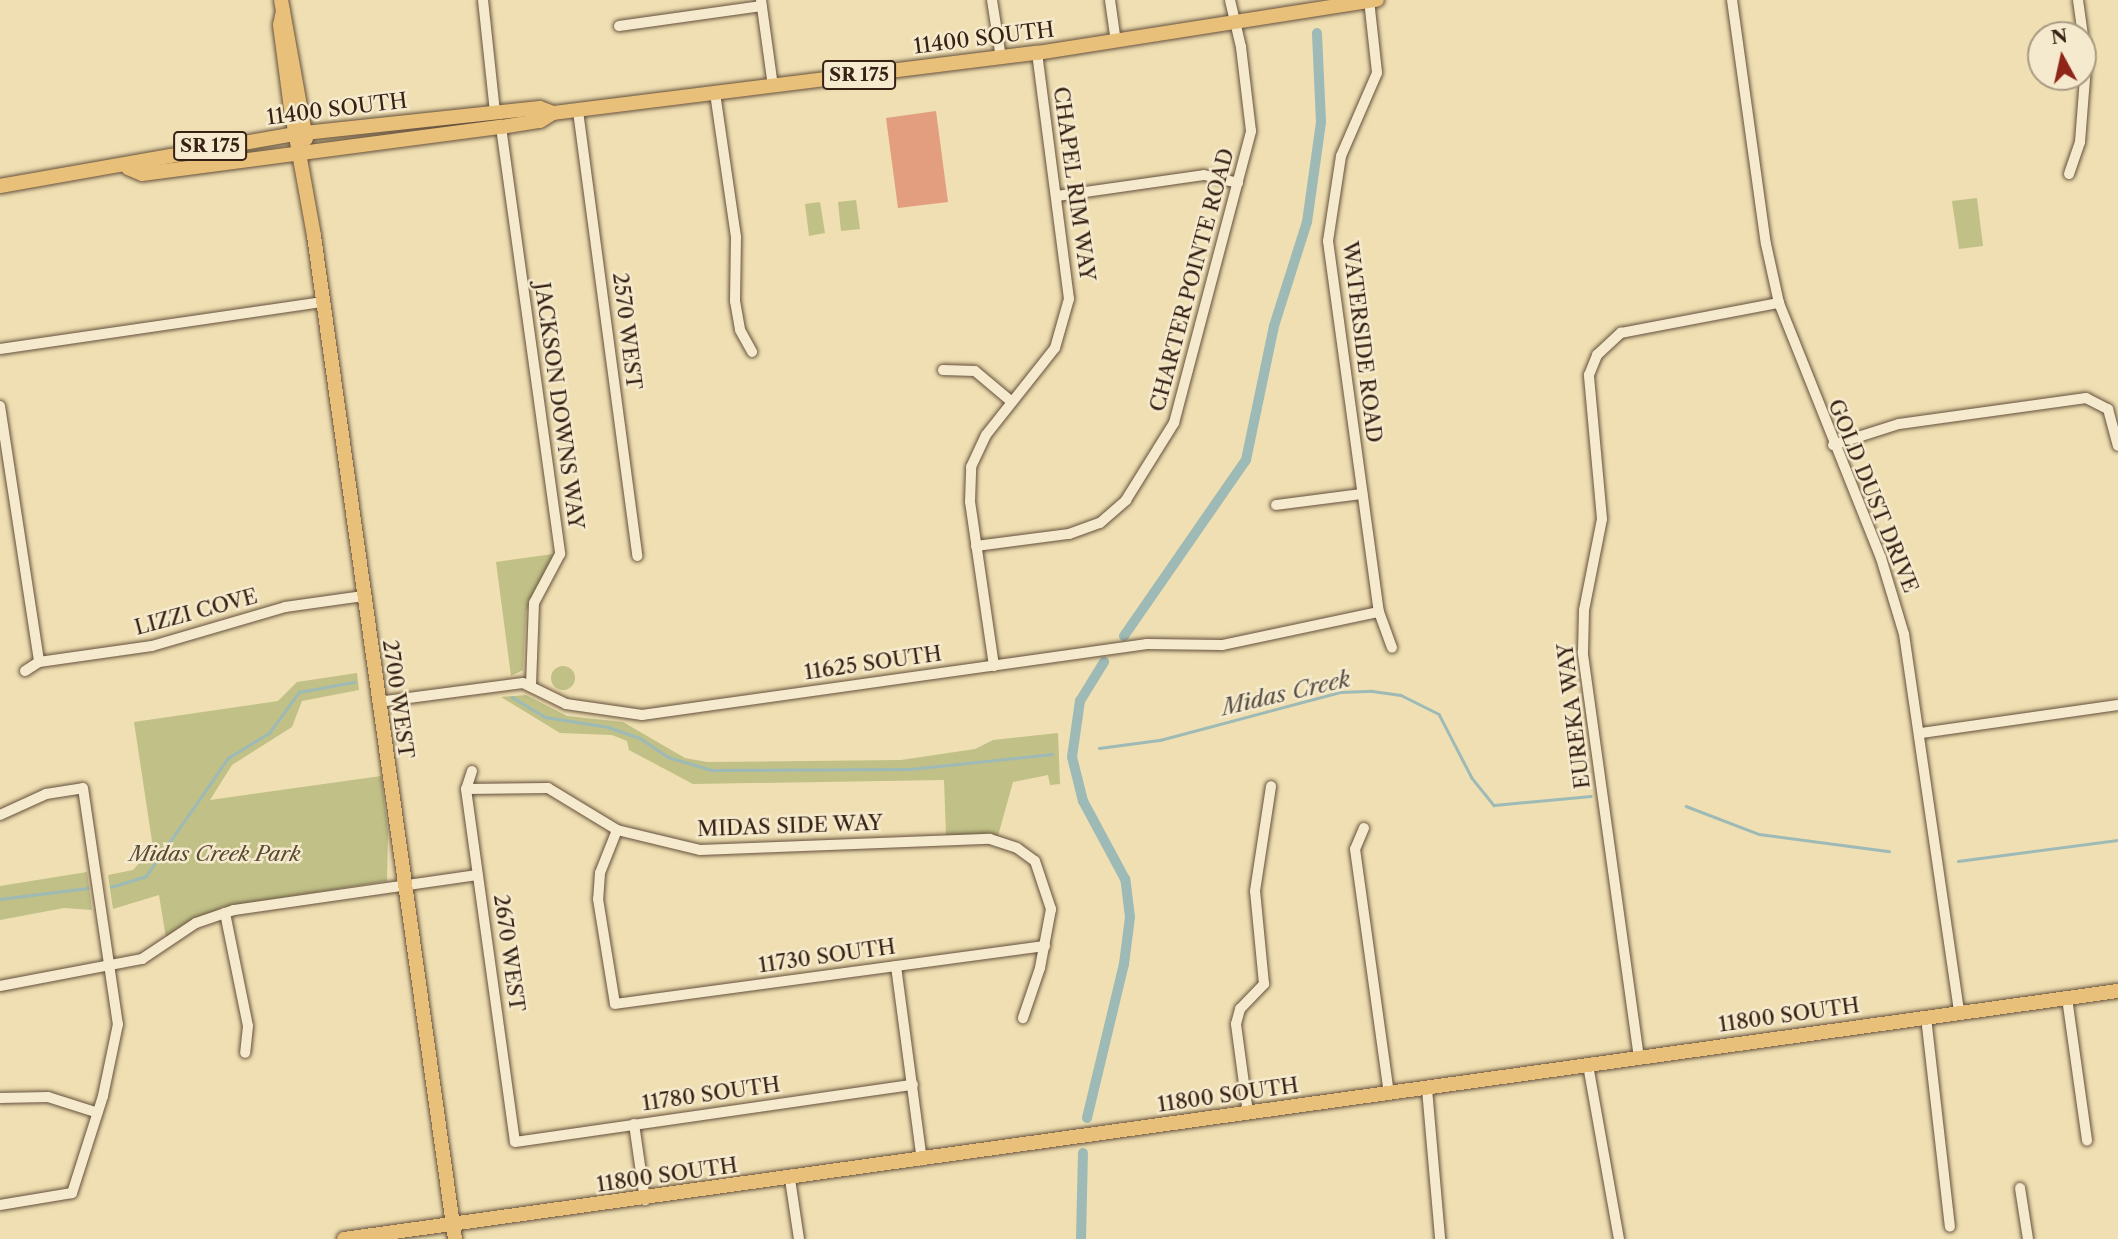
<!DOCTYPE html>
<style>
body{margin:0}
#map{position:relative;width:2118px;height:1239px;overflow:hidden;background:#efdfb2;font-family:"Libre Caslon Text",serif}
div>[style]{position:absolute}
.green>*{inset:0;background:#c0c087}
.round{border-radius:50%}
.stream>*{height:2.5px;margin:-1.25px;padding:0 1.25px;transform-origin:1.25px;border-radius:1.25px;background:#9dbab6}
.canal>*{height:10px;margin:-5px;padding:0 5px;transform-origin:5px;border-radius:5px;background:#9dbab6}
.building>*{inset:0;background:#e39e7f}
.roads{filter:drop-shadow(0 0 2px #65503c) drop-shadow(0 0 2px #65503c)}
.minor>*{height:10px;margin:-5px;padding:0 5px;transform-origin:5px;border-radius:5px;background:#f5eacd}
.major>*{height:14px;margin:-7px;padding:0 7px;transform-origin:7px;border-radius:7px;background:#e8c079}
span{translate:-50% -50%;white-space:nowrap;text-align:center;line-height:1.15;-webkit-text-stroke:5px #f5eacd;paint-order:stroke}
.shield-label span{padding:2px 5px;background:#f5eacd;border:2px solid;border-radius:5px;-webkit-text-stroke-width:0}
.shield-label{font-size:19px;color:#372115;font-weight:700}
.street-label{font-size:21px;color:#372115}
.park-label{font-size:21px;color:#594932;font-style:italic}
.water-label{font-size:23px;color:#564f45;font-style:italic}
.north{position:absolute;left:2027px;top:21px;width:70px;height:70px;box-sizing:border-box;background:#f5eacd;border:2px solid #a99a83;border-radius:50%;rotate:352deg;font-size:19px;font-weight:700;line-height:28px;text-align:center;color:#372115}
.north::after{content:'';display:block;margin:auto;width:24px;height:32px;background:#8f2418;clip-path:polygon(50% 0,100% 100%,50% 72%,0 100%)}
</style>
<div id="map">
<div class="green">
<i style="clip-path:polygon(1977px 198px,1983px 246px,1959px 249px,1952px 201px)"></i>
<i style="clip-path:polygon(856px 200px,860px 229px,841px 231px,838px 202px)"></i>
<i style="clip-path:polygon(820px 202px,825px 233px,809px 236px,805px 204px)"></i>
<i style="clip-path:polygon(553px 554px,552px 566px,526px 611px,523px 670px,511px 676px,496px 562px)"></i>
<i class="round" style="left:551px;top:666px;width:24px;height:24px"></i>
<i style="clip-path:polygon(357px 673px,359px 690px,302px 701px,292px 727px,232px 765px,210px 800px,381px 776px,388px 832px,387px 881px,222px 907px,166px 938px,159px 895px,113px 909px,108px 875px,133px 870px,153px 848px,134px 722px,278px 701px,297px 682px)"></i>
<i style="clip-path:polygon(526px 695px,567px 716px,623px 722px,685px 758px,707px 762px,901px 760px,975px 749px,993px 740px,1058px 733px,1060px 784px,1050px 785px,1048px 775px,1013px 782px,998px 836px,946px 835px,944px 780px,693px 784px,629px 750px,627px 741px,612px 735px,560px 733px,501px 697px)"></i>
<i style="clip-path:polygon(87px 872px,92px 910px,64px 908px,0 920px,0 886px)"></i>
</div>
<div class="stream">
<i style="left:512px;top:697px;width:39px;rotate:31deg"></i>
<i style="left:545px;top:717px;width:64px;rotate:9deg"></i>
<i style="left:608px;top:727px;width:34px;rotate:19deg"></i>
<i style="left:640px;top:738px;width:34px;rotate:34deg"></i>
<i style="left:668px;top:757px;width:46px;rotate:16.5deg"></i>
<i style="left:712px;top:770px;width:198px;rotate:-0.3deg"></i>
<i style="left:910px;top:769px;width:143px;rotate:-6deg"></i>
<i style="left:1099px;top:748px;width:62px;rotate:-7.5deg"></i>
<i style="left:1160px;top:740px;width:186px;rotate:-14.9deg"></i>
<i style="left:1340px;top:692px;width:32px;rotate:-2deg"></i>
<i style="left:1372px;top:691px;width:29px;rotate:8deg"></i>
<i style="left:1401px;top:695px;width:42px;rotate:26.6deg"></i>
<i style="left:1439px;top:714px;width:72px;rotate:62.7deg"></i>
<i style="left:1472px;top:778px;width:35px;rotate:51deg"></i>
<i style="left:1494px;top:805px;width:97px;rotate:-5.3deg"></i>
<i style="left:1686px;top:806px;width:78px;rotate:21deg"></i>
<i style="left:1759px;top:834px;width:131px;rotate:7.5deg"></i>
<i style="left:1958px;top:861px;width:161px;rotate:-7.5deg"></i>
<i style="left:111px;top:887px;width:37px;rotate:-17deg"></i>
<i style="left:146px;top:876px;width:144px;rotate:-55.2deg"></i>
<i style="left:228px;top:758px;width:48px;rotate:-31.4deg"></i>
<i style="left:269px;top:733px;width:51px;rotate:-53.8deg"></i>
<i style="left:299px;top:692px;width:56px;rotate:-10.3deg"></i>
<i style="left:0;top:899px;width:88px;rotate:-7.2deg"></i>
</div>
<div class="canal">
<i style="left:1124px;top:636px;width:214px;rotate:-55.3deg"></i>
<i style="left:1246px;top:460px;width:137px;rotate:-78.2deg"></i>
<i style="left:1274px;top:326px;width:109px;rotate:-72.4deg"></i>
<i style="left:1307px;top:222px;width:101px;rotate:-82deg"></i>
<i style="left:1321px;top:122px;width:89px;rotate:-92.6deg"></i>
<i style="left:1087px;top:1118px;width:158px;rotate:-76.5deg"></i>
<i style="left:1124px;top:964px;width:47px;rotate:-82.7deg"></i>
<i style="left:1130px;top:917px;width:38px;rotate:-97deg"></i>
<i style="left:1125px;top:879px;width:89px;rotate:-118.3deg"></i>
<i style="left:1083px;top:801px;width:45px;rotate:-104deg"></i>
<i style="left:1072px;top:757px;width:57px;rotate:-81.9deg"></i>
<i style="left:1080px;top:701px;width:46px;rotate:-58.4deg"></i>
<i style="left:1081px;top:1239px;width:86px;rotate:-88.7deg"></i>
</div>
<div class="building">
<i style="clip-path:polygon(936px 111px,948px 202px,898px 208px,886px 118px)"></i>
</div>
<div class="roads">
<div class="minor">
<i style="left:483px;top:0;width:113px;rotate:83.9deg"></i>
<i style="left:761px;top:0;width:87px;rotate:82.1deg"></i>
<i style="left:992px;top:0;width:59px;rotate:81.2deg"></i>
<i style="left:1110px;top:0;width:42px;rotate:81.9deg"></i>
<i style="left:1369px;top:0;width:73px;rotate:83.7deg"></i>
<i style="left:1377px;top:73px;width:90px;rotate:113.4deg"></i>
<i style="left:1341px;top:156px;width:86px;rotate:98.7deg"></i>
<i style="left:1328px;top:241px;width:374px;rotate:82.2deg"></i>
<i style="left:1379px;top:612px;width:38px;rotate:70deg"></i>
<i style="left:1732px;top:0;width:246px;rotate:82.1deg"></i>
<i style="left:1766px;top:244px;width:60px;rotate:77.6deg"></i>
<i style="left:1779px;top:303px;width:275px;rotate:68.2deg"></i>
<i style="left:1881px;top:558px;width:79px;rotate:73.2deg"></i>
<i style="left:1904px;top:634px;width:382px;rotate:81.7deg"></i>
<i style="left:2078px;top:0;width:35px;rotate:82deg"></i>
<i style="left:619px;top:26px;width:144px;rotate:-8deg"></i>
<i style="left:715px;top:93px;width:146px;rotate:81.7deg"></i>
<i style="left:736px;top:237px;width:64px;rotate:90.9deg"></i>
<i style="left:735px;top:301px;width:29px;rotate:80deg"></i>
<i style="left:740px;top:330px;width:25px;rotate:61deg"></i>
<i style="left:578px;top:111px;width:449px;rotate:82.4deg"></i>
<i style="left:501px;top:127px;width:431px;rotate:82.1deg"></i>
<i style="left:560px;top:554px;width:55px;rotate:118deg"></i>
<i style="left:534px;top:603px;width:80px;rotate:92.1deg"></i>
<i style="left:2069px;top:174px;width:34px;rotate:-71deg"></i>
<i style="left:2080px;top:142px;width:76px;rotate:-85.5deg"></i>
<i style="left:2086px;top:66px;width:28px;rotate:-96deg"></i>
<i style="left:1057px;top:196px;width:148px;rotate:-8.1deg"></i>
<i style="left:1204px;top:175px;width:35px;rotate:13deg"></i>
<i style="left:0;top:349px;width:325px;rotate:-8.3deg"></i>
<i style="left:943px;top:370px;width:32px;rotate:2deg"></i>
<i style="left:975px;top:371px;width:48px;rotate:40deg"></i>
<i style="left:0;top:406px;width:259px;rotate:81.3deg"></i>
<i style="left:1833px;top:445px;width:69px;rotate:-17.7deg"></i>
<i style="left:1899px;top:424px;width:189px;rotate:-7.9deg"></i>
<i style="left:2086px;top:398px;width:25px;rotate:27deg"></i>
<i style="left:2108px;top:409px;width:38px;rotate:75deg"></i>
<i style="left:1276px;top:505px;width:87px;rotate:-7.3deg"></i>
<i style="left:976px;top:546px;width:94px;rotate:-7.4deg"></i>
<i style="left:1069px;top:534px;width:33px;rotate:-20deg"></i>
<i style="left:1100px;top:523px;width:35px;rotate:-41deg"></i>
<i style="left:1126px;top:500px;width:91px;rotate:-58.1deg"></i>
<i style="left:1174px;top:423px;width:302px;rotate:-75.2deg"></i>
<i style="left:1251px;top:131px;width:85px;rotate:-96.8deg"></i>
<i style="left:1241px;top:47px;width:48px;rotate:-103.2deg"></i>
<i style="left:994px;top:666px;width:166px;rotate:-98.3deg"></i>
<i style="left:970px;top:502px;width:35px;rotate:-88deg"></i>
<i style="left:971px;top:467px;width:35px;rotate:-65deg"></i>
<i style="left:986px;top:435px;width:111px;rotate:-51.6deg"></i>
<i style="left:1055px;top:348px;width:51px;rotate:-74.1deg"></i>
<i style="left:1069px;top:299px;width:248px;rotate:-97.4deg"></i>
<i style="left:25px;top:671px;width:17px;rotate:-33deg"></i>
<i style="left:39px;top:662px;width:114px;rotate:-8.1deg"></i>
<i style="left:152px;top:646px;width:139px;rotate:-16.3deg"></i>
<i style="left:285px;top:607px;width:79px;rotate:-8deg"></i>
<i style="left:378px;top:702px;width:146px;rotate:-7.5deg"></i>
<i style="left:523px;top:683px;width:48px;rotate:26deg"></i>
<i style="left:566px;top:704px;width:77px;rotate:8.2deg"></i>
<i style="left:642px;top:715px;width:510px;rotate:-8deg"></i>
<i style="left:1147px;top:644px;width:75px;rotate:0.8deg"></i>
<i style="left:1222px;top:645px;width:160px;rotate:-11.9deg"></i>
<i style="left:1921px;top:733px;width:199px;rotate:-8.1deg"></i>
<i style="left:472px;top:771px;width:19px;rotate:108deg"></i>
<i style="left:466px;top:789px;width:356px;rotate:82.1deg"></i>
<i style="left:515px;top:1142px;width:402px;rotate:-8.2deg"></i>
<i style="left:466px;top:789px;width:82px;rotate:-0.7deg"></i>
<i style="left:548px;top:788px;width:81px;rotate:31.3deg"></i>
<i style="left:617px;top:830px;width:85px;rotate:13.5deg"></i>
<i style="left:700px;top:850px;width:290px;rotate:-2.2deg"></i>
<i style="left:990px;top:839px;width:28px;rotate:18deg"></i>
<i style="left:1017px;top:848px;width:22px;rotate:36deg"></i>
<i style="left:1035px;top:861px;width:51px;rotate:71.6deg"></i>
<i style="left:1051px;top:909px;width:60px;rotate:100.6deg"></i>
<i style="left:1040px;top:968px;width:53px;rotate:108.8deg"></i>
<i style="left:0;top:815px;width:51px;rotate:-24.5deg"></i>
<i style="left:46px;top:794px;width:37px;rotate:-9deg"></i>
<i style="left:83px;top:788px;width:239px;rotate:81.6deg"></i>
<i style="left:118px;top:1024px;width:74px;rotate:101.8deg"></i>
<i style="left:103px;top:1096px;width:102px;rotate:107.7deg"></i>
<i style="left:72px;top:1193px;width:73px;rotate:170.5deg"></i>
<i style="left:1364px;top:828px;width:23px;rotate:113deg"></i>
<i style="left:1355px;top:849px;width:247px;rotate:82.1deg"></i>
<i style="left:617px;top:830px;width:46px;rotate:111.6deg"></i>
<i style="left:600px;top:873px;width:26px;rotate:94deg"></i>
<i style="left:598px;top:899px;width:106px;rotate:80.8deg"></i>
<i style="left:615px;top:1004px;width:434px;rotate:-7.7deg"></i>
<i style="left:225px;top:913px;width:115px;rotate:78.5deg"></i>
<i style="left:248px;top:1026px;width:27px;rotate:96deg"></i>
<i style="left:896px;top:966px;width:196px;rotate:82.4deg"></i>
<i style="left:0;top:986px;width:145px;rotate:-10.8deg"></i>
<i style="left:142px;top:959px;width:65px;rotate:-33.7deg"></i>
<i style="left:196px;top:923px;width:40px;rotate:-18.9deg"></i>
<i style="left:234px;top:910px;width:246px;rotate:-8.2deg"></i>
<i style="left:2067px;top:998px;width:144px;rotate:82deg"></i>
<i style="left:1926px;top:1017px;width:211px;rotate:83.5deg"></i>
<i style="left:1639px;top:1058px;width:410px;rotate:-97.9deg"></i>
<i style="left:1583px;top:652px;width:42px;rotate:-88.6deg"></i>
<i style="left:1584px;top:610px;width:93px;rotate:-78.8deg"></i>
<i style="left:1602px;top:519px;width:145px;rotate:-95.2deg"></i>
<i style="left:1589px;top:375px;width:22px;rotate:-68deg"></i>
<i style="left:1597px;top:355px;width:33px;rotate:-43deg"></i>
<i style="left:1621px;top:333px;width:161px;rotate:-10.8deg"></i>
<i style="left:1588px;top:1065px;width:177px;rotate:79.9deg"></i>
<i style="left:1427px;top:1089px;width:151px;rotate:85deg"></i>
<i style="left:0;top:1098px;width:48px;rotate:-1.2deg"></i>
<i style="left:48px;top:1097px;width:52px;rotate:17.7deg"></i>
<i style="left:1248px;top:1113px;width:90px;rotate:-97.7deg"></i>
<i style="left:1236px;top:1024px;width:16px;rotate:-75deg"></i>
<i style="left:1240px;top:1009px;width:35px;rotate:-46deg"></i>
<i style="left:1264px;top:984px;width:93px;rotate:-95.5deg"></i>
<i style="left:1255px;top:891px;width:106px;rotate:-81.3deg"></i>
<i style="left:634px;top:1124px;width:77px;rotate:81.8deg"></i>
<i style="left:790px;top:1179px;width:61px;rotate:81.5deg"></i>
<i style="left:2020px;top:1188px;width:52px;rotate:81.1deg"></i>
</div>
<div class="major">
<i style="left:281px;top:0;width:141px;rotate:79.8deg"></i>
<i style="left:283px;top:11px;width:14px;rotate:102deg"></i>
<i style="left:280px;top:25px;width:85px;rotate:82.5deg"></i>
<i style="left:291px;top:109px;width:129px;rotate:79.7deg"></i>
<i style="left:314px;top:236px;width:1013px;rotate:82deg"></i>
<i style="left:128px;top:168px;width:15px;rotate:23deg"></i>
<i style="left:142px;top:174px;width:362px;rotate:-7.5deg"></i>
<i style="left:501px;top:127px;width:39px;rotate:-9deg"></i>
<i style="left:540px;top:121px;width:15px;rotate:-32deg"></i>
<i style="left:553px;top:113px;width:488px;rotate:-7.1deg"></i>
<i style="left:1037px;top:53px;width:344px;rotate:-8.9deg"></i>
<i style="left:0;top:186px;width:300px;rotate:-10deg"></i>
<i style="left:295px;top:134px;width:246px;rotate:-6.1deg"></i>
<i style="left:540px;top:108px;width:14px;rotate:21deg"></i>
<i style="left:344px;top:1239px;width:1791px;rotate:-7.96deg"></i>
</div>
</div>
<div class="shield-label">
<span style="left:859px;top:75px">SR 175</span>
<span style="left:210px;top:146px">SR 175</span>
</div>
<div class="street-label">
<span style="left:984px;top:38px;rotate:-7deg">11400 SOUTH</span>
<span style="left:337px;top:109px;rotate:-7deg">11400 SOUTH</span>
<span style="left:1074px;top:184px;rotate:82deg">CHAPEL RIM WAY</span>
<span style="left:1192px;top:280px;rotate:-75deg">CHARTER POINTE ROAD</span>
<span style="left:627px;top:331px;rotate:83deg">2570 WEST</span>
<span style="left:1362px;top:342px;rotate:83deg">WATERSIDE ROAD</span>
<span style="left:559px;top:406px;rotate:82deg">JACKSON DOWNS WAY</span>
<span style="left:1873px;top:496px;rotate:68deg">GOLD DUST DRIVE</span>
<span style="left:196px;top:612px;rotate:-15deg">LIZZI COVE</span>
<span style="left:873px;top:663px;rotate:-8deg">11625 SOUTH</span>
<span style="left:398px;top:699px;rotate:82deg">2700 WEST</span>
<span style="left:1574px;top:716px;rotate:-97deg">EUREKA WAY</span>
<span style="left:790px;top:826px;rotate:-2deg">MIDAS SIDE WAY</span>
<span style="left:509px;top:953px;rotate:82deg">2670 WEST</span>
<span style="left:827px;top:956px;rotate:-8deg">11730 SOUTH</span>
<span style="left:1789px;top:1015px;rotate:-8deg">11800 SOUTH</span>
<span style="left:711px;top:1094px;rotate:-8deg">11780 SOUTH</span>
<span style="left:1228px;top:1095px;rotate:-8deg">11800 SOUTH</span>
<span style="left:667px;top:1175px;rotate:-8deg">11800 SOUTH</span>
</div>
<div class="park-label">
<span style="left:215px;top:854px">Midas Creek Park</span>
</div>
<div class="water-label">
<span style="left:1286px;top:693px;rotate:-13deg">Midas Creek</span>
</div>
<div class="north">N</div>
</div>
